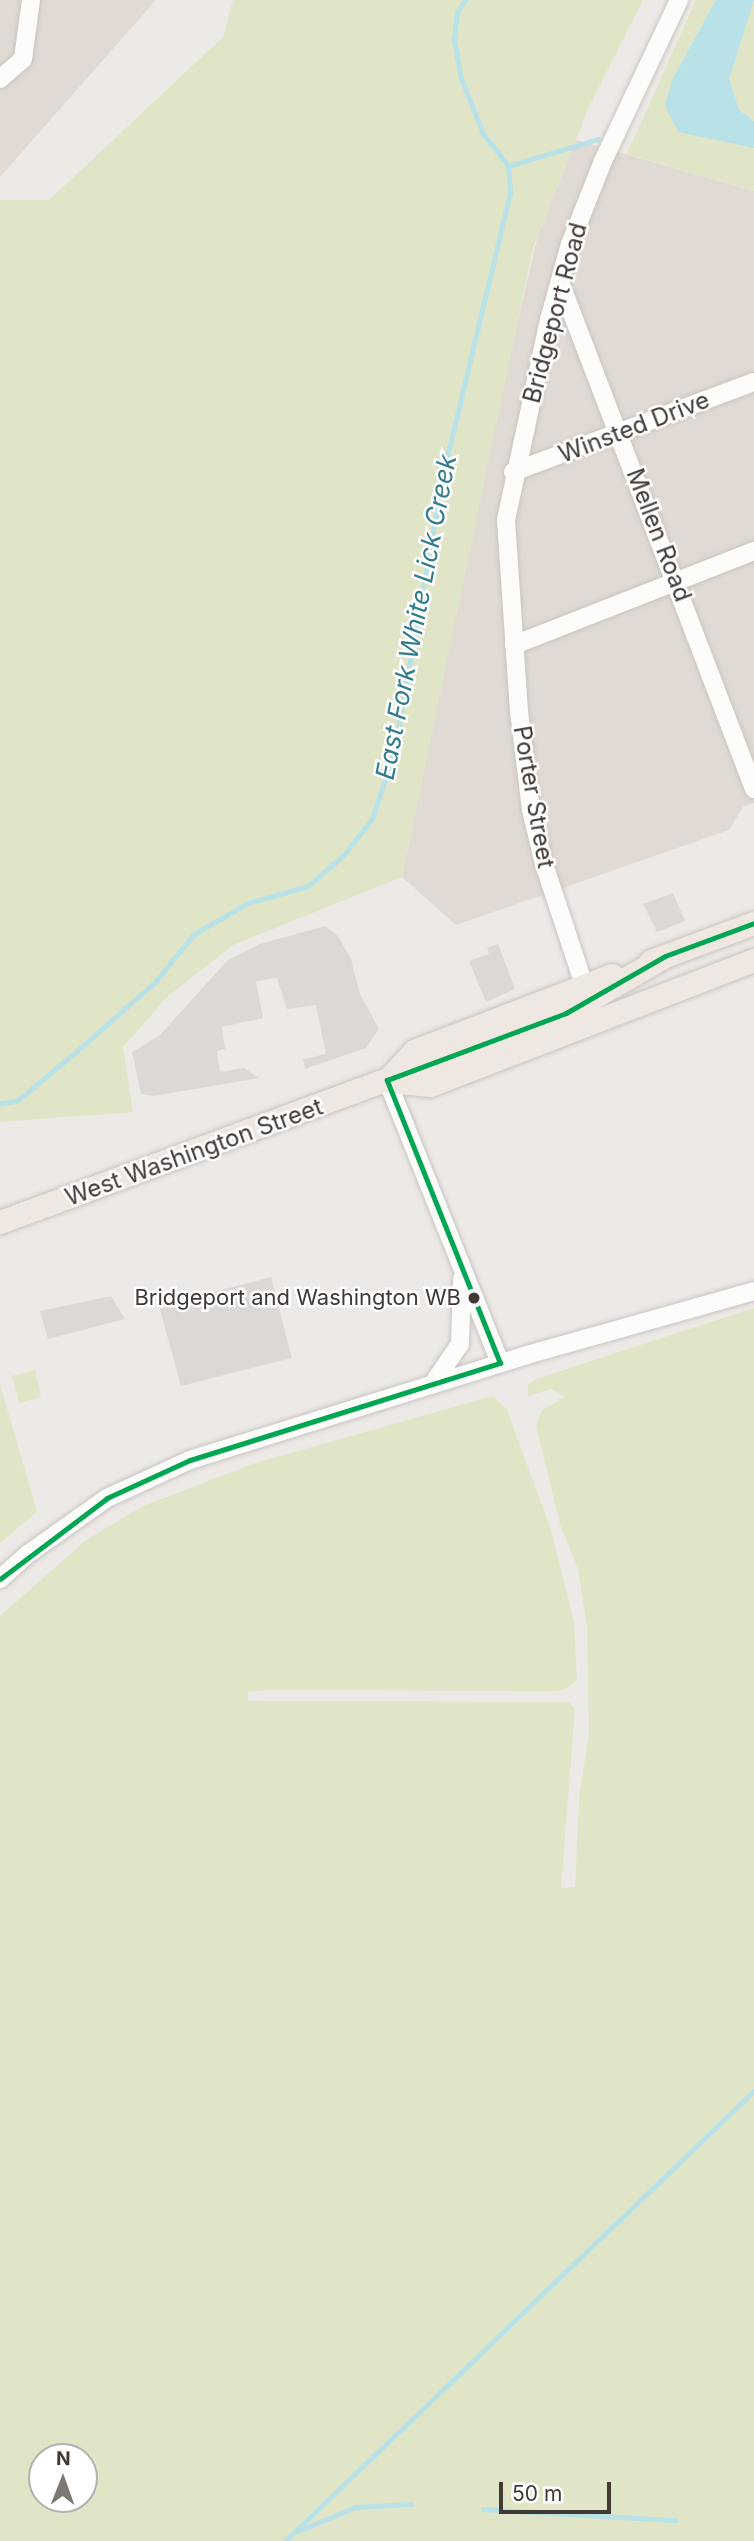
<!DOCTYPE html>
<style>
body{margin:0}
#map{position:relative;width:754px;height:2541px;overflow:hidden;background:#ede9e6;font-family:Inter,sans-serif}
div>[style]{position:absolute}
.residential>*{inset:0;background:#e1dad4}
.green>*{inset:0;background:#e1e5c8}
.parking>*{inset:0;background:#dcd8d6}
.water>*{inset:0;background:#b9e1e8}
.stream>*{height:4.5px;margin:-2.25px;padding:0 2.25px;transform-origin:2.25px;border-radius:2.25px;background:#b9e1e8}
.roads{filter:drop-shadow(0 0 2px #c9c5c2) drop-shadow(0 0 2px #c9c5c2)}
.minor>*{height:18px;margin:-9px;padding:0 9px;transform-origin:9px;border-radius:9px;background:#fcfcfb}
.major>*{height:23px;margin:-11.5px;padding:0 11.5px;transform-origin:11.5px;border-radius:11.5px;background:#efe8e2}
.bus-1>*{height:5px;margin:-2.5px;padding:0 2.5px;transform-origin:2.5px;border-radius:2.5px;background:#00a651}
.dots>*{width:19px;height:19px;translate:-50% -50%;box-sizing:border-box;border:4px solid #fff;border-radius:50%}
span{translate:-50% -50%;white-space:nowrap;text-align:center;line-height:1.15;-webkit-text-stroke:5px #fff;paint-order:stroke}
.bus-label{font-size:22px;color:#413934}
.right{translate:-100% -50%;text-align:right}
.street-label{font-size:24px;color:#413934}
.water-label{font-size:26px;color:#317d8d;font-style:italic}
.north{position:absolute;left:28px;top:2443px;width:70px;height:70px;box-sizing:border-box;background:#fff;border:2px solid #b3b0ae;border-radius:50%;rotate:1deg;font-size:19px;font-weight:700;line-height:28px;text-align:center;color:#413934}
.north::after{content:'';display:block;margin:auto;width:24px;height:32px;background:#7d7772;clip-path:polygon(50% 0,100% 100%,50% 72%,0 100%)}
.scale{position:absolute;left:499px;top:2482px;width:112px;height:32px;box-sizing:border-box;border:4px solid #413934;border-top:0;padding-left:9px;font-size:21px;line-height:24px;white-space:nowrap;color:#413934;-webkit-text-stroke:5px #fff;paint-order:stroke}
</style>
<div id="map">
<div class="residential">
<i style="clip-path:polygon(0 0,156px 0,0 177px)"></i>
<i style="clip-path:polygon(576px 140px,754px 191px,754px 803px,743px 807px,729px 830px,456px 925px,402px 877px,494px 423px,538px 235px)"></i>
</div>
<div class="green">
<i style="clip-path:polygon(233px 0,643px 0,589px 107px,533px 248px,402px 877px,233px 945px,167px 997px,123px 1047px,133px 1112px,0 1122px,0 200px,49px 200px,223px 37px)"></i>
<i style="clip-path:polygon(696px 0,754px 0,754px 191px,627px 154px)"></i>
<i style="clip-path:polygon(evenodd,754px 1308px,754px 2541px,0 2541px,0 1616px,86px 1540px,143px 1506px,255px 1463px,493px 1396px,507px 1410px,550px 1527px,574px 1622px,577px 1680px,564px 1690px,551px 1691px,267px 1690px,248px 1692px,248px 1701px,569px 1702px,575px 1709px,561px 1888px,575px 1887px,579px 1797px,589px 1733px,587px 1626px,578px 1569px,560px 1524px,536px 1426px,542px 1410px,565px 1397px,551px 1389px,528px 1396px,528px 1385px,536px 1379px,754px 1308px,42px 2457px,84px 2457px,84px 2499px,42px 2499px,42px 2457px)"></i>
<i style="clip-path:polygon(35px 1370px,41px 1397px,19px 1403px,12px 1376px)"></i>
<i style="clip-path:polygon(0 1384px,37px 1512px,0 1543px)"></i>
</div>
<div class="parking">
<i style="clip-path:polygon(673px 893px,685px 921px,657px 932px,643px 904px)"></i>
<i style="clip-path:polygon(325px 926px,338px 936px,351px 959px,360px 994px,379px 1029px,366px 1048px,305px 1069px,303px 1059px,326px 1054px,316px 1005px,287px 1009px,277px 978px,256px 981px,263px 1018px,222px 1027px,225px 1049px,217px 1051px,220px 1072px,244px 1068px,259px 1078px,154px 1096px,141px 1094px,132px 1052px,159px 1036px,228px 960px,260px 944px)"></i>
<i style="clip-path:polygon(498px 944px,515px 989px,486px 1002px,469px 961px,489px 954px,487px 948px)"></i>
<i style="clip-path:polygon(271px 1277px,292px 1358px,181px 1386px,159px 1306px)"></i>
<i style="clip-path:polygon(111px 1296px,125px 1319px,48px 1339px,40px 1311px)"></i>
</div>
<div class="water">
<i style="clip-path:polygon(716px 0,754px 0,729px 79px,739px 110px,754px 121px,754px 148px,678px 132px,665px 106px,672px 80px)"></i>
</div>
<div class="stream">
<i style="left:508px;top:166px;width:94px;rotate:-16.7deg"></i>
<i style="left:0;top:1103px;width:17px;rotate:-7deg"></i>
<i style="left:17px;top:1101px;width:78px;rotate:-39.8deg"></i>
<i style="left:77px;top:1051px;width:106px;rotate:-41.5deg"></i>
<i style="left:156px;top:981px;width:60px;rotate:-51deg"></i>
<i style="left:194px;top:934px;width:62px;rotate:-29.9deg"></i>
<i style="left:248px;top:903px;width:62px;rotate:-15.8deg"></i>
<i style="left:308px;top:886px;width:46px;rotate:-40.6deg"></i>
<i style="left:343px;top:856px;width:47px;rotate:-51.9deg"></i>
<i style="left:372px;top:819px;width:71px;rotate:-71.8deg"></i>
<i style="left:394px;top:752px;width:282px;rotate:-80deg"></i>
<i style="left:443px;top:474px;width:290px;rotate:-76.6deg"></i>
<i style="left:510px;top:192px;width:26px;rotate:-94deg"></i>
<i style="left:508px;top:166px;width:41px;rotate:-128deg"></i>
<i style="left:483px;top:134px;width:59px;rotate:-111.8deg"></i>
<i style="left:461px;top:79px;width:40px;rotate:-100deg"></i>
<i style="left:454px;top:40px;width:27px;rotate:-84deg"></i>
<i style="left:457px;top:13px;width:15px;rotate:-58deg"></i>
<i style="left:483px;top:2509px;width:193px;rotate:3.3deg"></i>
<i style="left:298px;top:2531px;width:63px;rotate:-22.5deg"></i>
<i style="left:356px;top:2507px;width:55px;rotate:-3.1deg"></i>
<i style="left:285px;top:2541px;width:650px;rotate:-43.82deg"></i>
</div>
<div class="roads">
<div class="minor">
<i style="left:0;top:79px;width:30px;rotate:-41deg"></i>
<i style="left:23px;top:59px;width:60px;rotate:-82.3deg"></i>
<i style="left:560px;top:282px;width:543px;rotate:69.06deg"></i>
<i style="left:513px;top:472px;width:257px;rotate:-20.5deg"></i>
<i style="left:514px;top:645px;width:258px;rotate:-21.4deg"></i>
<i style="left:584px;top:985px;width:127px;rotate:-108.3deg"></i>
<i style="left:544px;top:864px;width:56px;rotate:-103.5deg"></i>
<i style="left:531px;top:810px;width:100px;rotate:-96.9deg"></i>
<i style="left:519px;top:711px;width:191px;rotate:-93.9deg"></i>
<i style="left:506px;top:520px;width:205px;rotate:-77.9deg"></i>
<i style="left:549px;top:320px;width:79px;rotate:-74.6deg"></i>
<i style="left:570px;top:244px;width:89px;rotate:-68.3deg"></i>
<i style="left:603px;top:161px;width:178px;rotate:-64.7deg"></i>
<i style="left:387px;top:1080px;width:305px;rotate:68.2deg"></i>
<i style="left:432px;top:1385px;width:50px;rotate:-55.7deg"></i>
<i style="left:460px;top:1344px;width:65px;rotate:-88.2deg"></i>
<i style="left:0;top:1579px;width:38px;rotate:-42deg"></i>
<i style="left:28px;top:1554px;width:97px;rotate:-35.3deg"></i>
<i style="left:107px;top:1498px;width:91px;rotate:-24.6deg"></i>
<i style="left:190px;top:1460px;width:353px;rotate:-17.3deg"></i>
<i style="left:527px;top:1355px;width:236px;rotate:-15.7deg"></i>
</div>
<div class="major">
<i style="left:651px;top:961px;width:110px;rotate:-20.3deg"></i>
<i style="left:389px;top:1078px;width:37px;rotate:-47deg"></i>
<i style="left:414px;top:1051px;width:212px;rotate:-21deg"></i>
<i style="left:390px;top:1081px;width:40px;rotate:5.7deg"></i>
<i style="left:430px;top:1085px;width:347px;rotate:-21.1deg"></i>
<i style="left:0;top:1222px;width:603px;rotate:-20.27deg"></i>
<i style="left:566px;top:1013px;width:114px;rotate:-29.9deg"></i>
</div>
</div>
<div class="bus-1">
<i style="left:387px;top:1080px;width:191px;rotate:-20.5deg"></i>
<i style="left:566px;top:1013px;width:114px;rotate:-29.9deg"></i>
<i style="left:665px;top:956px;width:95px;rotate:-20.3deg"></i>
<i style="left:0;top:1579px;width:134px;rotate:-37.1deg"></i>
<i style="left:107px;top:1498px;width:91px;rotate:-24.6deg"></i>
<i style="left:190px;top:1460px;width:325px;rotate:-17.4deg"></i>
<i style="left:500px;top:1363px;width:305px;rotate:-111.8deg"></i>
</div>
<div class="dots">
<i style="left:474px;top:1298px;background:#413934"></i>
</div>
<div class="bus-label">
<span class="right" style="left:461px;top:1298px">Bridgeport and Washington WB</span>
</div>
<div class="street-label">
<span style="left:555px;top:313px;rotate:-75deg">Bridgeport Road</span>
<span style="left:634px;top:427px;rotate:-21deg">Winsted Drive</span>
<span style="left:659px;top:535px;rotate:69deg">Mellen Road</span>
<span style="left:534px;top:797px;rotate:80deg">Porter Street</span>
<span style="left:194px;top:1152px;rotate:-20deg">West Washington Street</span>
</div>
<div class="water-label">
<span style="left:416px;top:617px;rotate:-79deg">East Fork White Lick Creek</span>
</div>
<div class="north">N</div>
<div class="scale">50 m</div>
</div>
